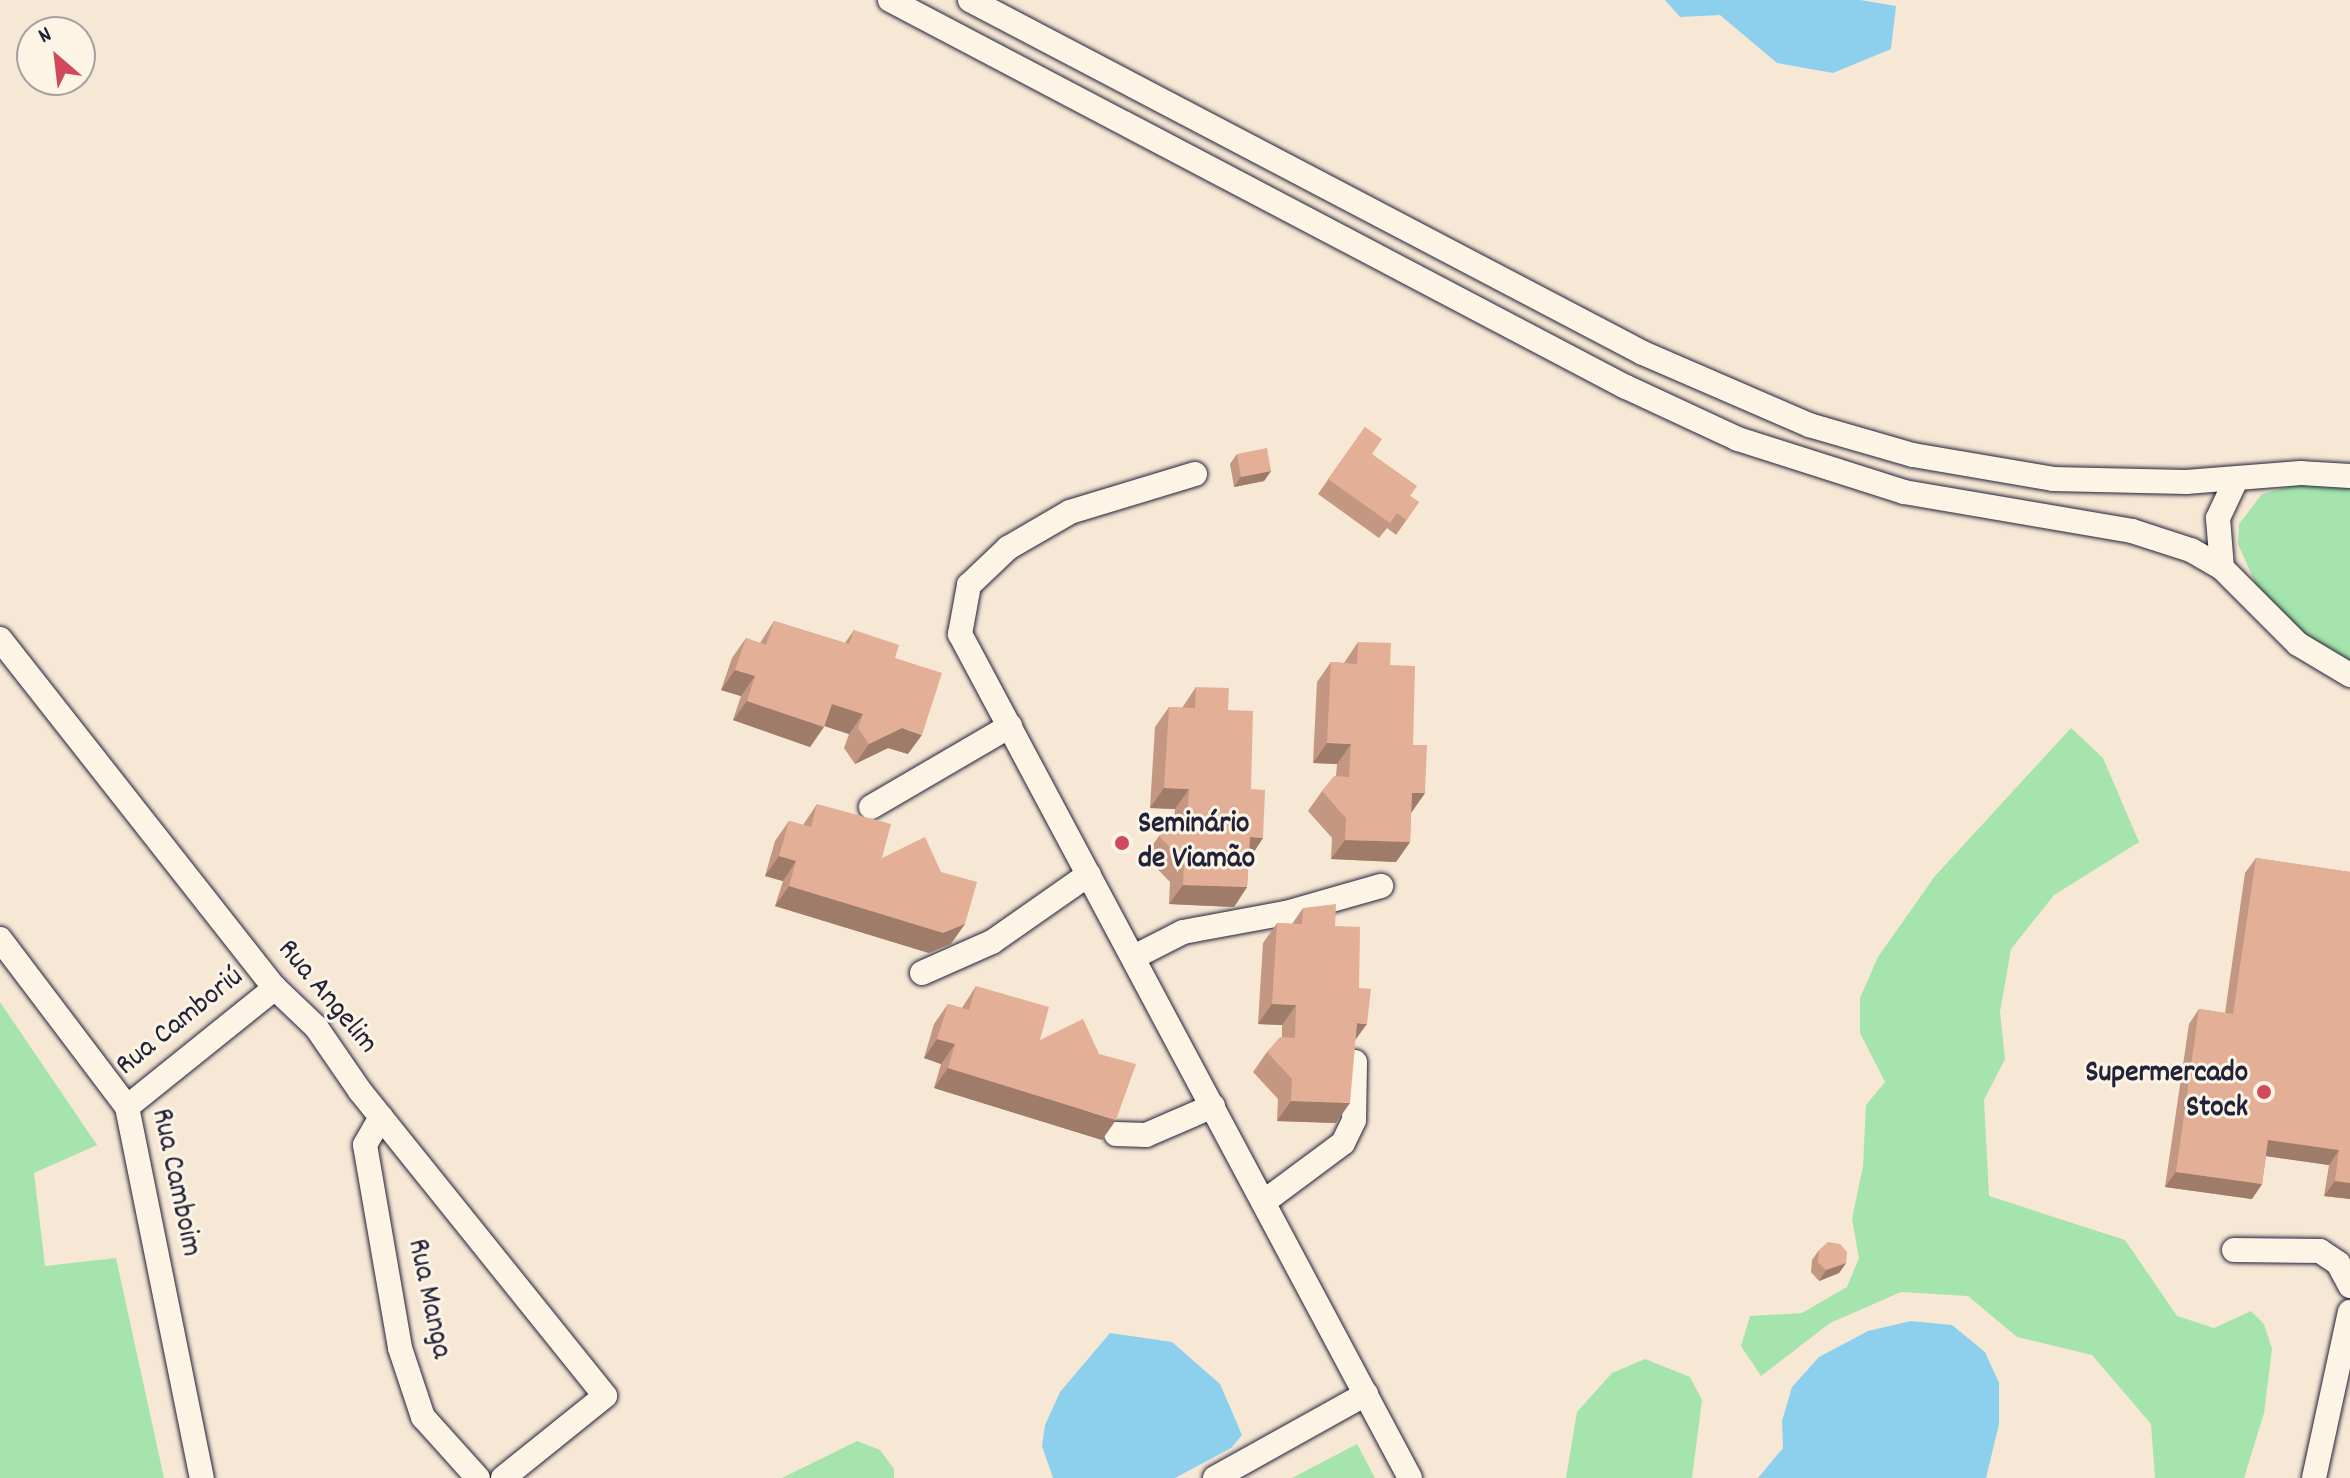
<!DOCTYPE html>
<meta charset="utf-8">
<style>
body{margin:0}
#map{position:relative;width:2350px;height:1478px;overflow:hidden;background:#f7e7d5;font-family:Dekko,sans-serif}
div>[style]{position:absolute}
.green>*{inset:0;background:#a5e4ac}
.water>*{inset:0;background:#8cd0ed}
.roads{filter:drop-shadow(0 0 2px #22223b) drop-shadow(0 0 2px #22223b)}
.minor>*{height:24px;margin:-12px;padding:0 12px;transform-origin:12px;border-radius:12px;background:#fcf5e5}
.wall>*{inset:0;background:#c39782}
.shaded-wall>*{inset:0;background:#9f7b6a}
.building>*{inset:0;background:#e3b097}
.dots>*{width:22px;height:22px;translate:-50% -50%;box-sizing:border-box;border:4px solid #fcf5e5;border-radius:50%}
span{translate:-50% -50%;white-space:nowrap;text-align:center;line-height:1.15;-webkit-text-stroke:6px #fcf5e5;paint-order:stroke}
.poi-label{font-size:30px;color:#22223b;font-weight:700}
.left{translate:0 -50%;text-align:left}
.right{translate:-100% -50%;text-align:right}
.street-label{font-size:30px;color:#22223b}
.north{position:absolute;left:16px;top:16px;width:80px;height:80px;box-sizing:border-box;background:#fcf5e5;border:2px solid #a5a1a1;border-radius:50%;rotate:332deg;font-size:22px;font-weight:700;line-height:32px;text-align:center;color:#22223b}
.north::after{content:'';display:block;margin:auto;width:28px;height:36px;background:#d1495b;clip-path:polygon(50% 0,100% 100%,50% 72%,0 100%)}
</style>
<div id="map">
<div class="green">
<i style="clip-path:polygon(2311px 481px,2350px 483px,2350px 662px,2304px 634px,2258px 589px,2238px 544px,2239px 524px,2262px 494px)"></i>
<i style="clip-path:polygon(2071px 728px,2103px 758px,2139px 842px,2054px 895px,2011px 949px,2000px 1012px,2005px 1059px,1984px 1100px,1989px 1196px,2125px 1240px,2177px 1316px,2214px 1328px,2251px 1311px,2264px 1324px,2272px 1349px,2264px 1413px,2244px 1478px,2155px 1478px,2151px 1424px,2092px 1355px,2017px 1337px,1968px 1296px,1901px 1292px,1830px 1323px,1761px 1376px,1741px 1346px,1750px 1316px,1802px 1313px,1847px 1287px,1859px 1258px,1852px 1219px,1863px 1166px,1866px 1105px,1885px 1082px,1860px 1033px,1860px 998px,1878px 957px,1935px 876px)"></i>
<i style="clip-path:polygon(0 1002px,97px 1145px,34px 1173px,45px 1266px,116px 1258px,164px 1478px,0 1478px)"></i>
<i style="clip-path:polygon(1645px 1359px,1690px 1377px,1702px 1400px,1692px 1478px,1566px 1478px,1577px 1412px,1612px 1373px)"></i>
<i style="clip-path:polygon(857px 1441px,880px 1450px,894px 1469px,894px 1478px,782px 1478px)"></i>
<i style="clip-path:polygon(1357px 1444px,1375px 1478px,1292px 1478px)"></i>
</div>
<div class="water">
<i style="clip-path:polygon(1665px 0,1860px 0,1896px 6px,1891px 49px,1833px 73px,1777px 63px,1720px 15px,1680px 17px)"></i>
<i style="clip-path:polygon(1911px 1321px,1952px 1325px,1985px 1352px,1999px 1383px,1999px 1424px,1986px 1478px,1758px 1478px,1783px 1448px,1782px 1421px,1792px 1387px,1819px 1357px,1868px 1331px)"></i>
<i style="clip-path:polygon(1110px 1333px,1172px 1342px,1220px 1384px,1242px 1435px,1231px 1448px,1175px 1478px,1053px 1478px,1042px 1446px,1045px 1425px,1060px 1392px)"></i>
</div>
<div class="roads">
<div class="minor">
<i style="left:890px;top:0;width:832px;rotate:27.74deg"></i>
<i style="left:1626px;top:387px;width:123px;rotate:24.9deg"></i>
<i style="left:1738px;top:439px;width:174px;rotate:17.7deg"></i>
<i style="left:1904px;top:492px;width:231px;rotate:9.7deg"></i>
<i style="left:2132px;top:531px;width:62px;rotate:17.9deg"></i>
<i style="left:2191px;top:550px;width:36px;rotate:30deg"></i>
<i style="left:2222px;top:568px;width:107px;rotate:45deg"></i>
<i style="left:2298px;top:644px;width:61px;rotate:30.8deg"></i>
<i style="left:970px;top:0;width:760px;rotate:27.68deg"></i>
<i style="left:1643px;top:353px;width:181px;rotate:23.4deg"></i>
<i style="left:1809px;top:425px;width:108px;rotate:16.1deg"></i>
<i style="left:1913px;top:455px;width:142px;rotate:9.7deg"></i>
<i style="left:2053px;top:479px;width:133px;rotate:1.3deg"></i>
<i style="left:2186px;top:482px;width:115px;rotate:-4.5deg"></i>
<i style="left:2301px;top:473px;width:49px;rotate:3.5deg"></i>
<i style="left:1195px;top:474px;width:131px;rotate:163.1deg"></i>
<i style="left:1070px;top:512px;width:72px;rotate:149.9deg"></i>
<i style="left:1008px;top:548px;width:54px;rotate:136.5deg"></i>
<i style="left:969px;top:585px;width:50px;rotate:100.4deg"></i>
<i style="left:960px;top:634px;width:956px;rotate:61.93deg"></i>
<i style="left:2222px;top:568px;width:50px;rotate:-94.6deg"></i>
<i style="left:2218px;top:518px;width:42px;rotate:-64.7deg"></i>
<i style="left:0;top:639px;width:444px;rotate:51.8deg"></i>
<i style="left:275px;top:988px;width:57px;rotate:43.6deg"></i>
<i style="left:316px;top:1027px;width:78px;rotate:55.5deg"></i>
<i style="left:360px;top:1091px;width:391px;rotate:51.2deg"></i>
<i style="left:605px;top:1396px;width:131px;rotate:141.2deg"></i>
<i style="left:871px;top:807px;width:161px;rotate:-30.2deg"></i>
<i style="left:0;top:939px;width:211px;rotate:52.9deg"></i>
<i style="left:127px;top:1107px;width:379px;rotate:78.6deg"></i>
<i style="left:1134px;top:957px;width:55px;rotate:-27deg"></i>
<i style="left:1183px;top:932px;width:105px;rotate:-10.5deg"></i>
<i style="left:1286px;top:913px;width:99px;rotate:-15.9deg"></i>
<i style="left:922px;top:973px;width:77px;rotate:-23.9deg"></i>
<i style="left:992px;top:942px;width:118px;rotate:-35deg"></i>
<i style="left:127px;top:1107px;width:190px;rotate:-38.8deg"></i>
<i style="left:381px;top:1117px;width:32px;rotate:120deg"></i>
<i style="left:365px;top:1145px;width:206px;rotate:80.2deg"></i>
<i style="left:400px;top:1348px;width:73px;rotate:71.6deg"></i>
<i style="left:423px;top:1417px;width:82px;rotate:48deg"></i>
<i style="left:1116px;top:1134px;width:30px;rotate:2deg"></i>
<i style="left:1146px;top:1135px;width:73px;rotate:-23.4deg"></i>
<i style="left:1265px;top:1201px;width:97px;rotate:-36.6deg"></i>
<i style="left:1343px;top:1143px;width:25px;rotate:-64deg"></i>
<i style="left:1354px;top:1120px;width:58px;rotate:-89deg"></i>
<i style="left:2234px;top:1250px;width:86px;rotate:0.7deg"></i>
<i style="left:2320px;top:1251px;width:22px;rotate:34deg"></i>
<i style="left:2338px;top:1263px;width:26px;rotate:62deg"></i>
<i style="left:1215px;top:1478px;width:173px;rotate:-29.1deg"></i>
<i style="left:2314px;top:1478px;width:170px;rotate:-77.8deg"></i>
</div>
</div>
<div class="wall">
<i style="clip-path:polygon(1365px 427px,1372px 454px,1410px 496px,1419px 502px,1396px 535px,1387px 528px,1379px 538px,1318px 494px)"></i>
<i style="clip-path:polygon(1237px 454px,1271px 471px,1264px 481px,1234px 487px,1230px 464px)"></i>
<i style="clip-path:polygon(774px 621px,845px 643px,854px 630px,895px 658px,908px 754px,888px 748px,855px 764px,844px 748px,849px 734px,824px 726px,810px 747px,733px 720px,741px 696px,721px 690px,732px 658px,746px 638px,760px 643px)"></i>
<i style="clip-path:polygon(1358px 642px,1390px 665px,1413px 745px,1425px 793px,1411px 813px,1410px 842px,1396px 862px,1331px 859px,1332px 838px,1308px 811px,1322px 791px,1336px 776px,1337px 764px,1313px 763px,1317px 682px,1331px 662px,1344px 663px)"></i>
<i style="clip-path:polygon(1196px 687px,1228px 710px,1251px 789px,1263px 838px,1249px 858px,1247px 887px,1234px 907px,1169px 904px,1170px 882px,1145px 856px,1159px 836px,1174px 821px,1175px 809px,1150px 808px,1155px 727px,1169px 707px,1182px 708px)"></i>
<i style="clip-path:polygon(817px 804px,882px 858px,951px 944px,929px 953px,775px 906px,783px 881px,765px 876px,775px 841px,789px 821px,803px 825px)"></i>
<i style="clip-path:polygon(2256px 858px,2350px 872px,2350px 1199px,2324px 1196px,2329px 1165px,2266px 1156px,2262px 1184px,2252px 1199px,2165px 1187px,2189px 1024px,2199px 1009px,2225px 1013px,2245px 873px)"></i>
<i style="clip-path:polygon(1303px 908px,1335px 926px,1355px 1041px,1336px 1123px,1277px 1121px,1278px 1099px,1253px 1072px,1267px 1052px,1282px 1037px,1282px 1025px,1258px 1024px,1263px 943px,1277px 923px,1292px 924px)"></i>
<i style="clip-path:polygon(976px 986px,1040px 1040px,1102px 1140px,934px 1088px,941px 1064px,924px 1058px,934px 1024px,948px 1004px,962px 1008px)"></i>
<i style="clip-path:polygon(1819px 1250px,1846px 1263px,1839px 1273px,1819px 1281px,1811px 1272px,1812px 1260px)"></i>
</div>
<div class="shaded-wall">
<i style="clip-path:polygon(1271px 471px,1264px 481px,1234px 487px,1241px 477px)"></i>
<i style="clip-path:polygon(735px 670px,755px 676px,741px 696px,721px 690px)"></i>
<i style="clip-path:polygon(747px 701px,824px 727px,810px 747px,733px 720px)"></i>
<i style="clip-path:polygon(832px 704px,863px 714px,849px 734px,818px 724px)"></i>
<i style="clip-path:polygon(902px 728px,922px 735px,908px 754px,888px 748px,855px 764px,869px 744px)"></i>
<i style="clip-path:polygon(1327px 743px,1351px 744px,1337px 764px,1313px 763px)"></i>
<i style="clip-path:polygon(1164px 788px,1189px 789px,1175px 809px,1150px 808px)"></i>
<i style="clip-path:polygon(1412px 793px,1425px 793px,1411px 813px)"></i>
<i style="clip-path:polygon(1250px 837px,1263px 838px,1250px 858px,1236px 857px)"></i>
<i style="clip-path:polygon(1345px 840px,1410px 842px,1396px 862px,1331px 859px)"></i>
<i style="clip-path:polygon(779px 856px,796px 861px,783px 881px,765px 876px)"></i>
<i style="clip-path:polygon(1183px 885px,1247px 887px,1234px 907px,1169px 904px)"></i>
<i style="clip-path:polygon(789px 886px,965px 924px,951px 944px,929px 953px,775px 906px)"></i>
<i style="clip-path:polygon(1272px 1004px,1296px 1005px,1282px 1025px,1258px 1024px)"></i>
<i style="clip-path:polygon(1357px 1023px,1367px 1024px,1353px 1043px)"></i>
<i style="clip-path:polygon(937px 1039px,955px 1044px,941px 1064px,924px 1058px)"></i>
<i style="clip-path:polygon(948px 1068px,1116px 1120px,1102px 1140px,934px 1088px)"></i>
<i style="clip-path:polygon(1291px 1101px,1350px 1103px,1336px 1123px,1277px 1121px)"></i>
<i style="clip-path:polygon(2268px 1140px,2339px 1150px,2329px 1165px,2258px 1155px)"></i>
<i style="clip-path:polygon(2176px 1172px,2262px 1184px,2252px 1199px,2165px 1187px)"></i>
<i style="clip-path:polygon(2335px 1181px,2350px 1183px,2350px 1199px,2324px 1196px)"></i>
<i style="clip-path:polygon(1846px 1263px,1839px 1273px,1819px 1281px,1826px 1270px)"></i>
</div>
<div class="building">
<i style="clip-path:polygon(1365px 427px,1382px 439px,1372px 454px,1417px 486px,1410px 496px,1419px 502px,1406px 520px,1397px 513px,1390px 523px,1328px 479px)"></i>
<i style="clip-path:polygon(1267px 448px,1271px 471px,1241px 477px,1237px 454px)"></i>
<i style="clip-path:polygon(774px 621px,849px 644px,854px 630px,899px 645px,895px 658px,942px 673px,922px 735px,902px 728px,869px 744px,858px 728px,863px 714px,832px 704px,824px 727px,747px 701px,755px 676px,735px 670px,746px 638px,766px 645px)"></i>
<i style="clip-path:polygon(1358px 642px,1391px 643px,1390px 665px,1415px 666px,1413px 745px,1427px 745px,1425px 793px,1412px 793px,1410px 842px,1345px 840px,1346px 818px,1322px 791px,1334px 776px,1349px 777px,1351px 744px,1327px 743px,1331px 662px,1357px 664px)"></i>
<i style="clip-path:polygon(1196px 687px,1229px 688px,1228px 710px,1253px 711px,1251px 789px,1265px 790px,1263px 838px,1250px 837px,1247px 887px,1183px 885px,1184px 862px,1159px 836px,1172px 821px,1187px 821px,1189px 789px,1164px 788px,1169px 707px,1195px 708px)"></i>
<i style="clip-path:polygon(817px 804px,891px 824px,882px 858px,925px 837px,941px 872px,977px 882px,965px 924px,943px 933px,789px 886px,796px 861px,779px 856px,789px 821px,811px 827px)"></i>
<i style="clip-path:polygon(2256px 858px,2350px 872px,2350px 1183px,2335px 1181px,2339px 1150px,2268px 1140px,2262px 1184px,2176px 1172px,2199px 1009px,2233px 1014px)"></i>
<i style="clip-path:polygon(1336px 904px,1335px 926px,1360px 927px,1359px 988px,1371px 989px,1367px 1024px,1357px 1023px,1350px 1103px,1291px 1101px,1292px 1079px,1267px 1052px,1280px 1037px,1295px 1038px,1296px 1005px,1272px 1004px,1277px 923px,1302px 924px,1303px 908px)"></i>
<i style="clip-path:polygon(976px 986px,1049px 1007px,1040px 1040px,1083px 1019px,1099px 1054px,1136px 1064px,1116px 1120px,948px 1068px,955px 1044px,937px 1039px,948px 1004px,969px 1010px)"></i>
<i style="clip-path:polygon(1828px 1242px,1840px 1244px,1847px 1252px,1846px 1263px,1826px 1270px,1818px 1262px,1819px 1250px)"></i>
</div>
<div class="dots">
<i style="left:1122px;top:843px;background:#d1495b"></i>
<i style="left:2264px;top:1092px;background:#d1495b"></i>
</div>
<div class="poi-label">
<span class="left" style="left:1138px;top:843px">Seminário<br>de Viamão</span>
<span class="right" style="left:2248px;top:1092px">Supermercado<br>Stock</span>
</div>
<div class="street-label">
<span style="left:326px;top:998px;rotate:50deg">Rua Angelim</span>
<span style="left:181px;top:1023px;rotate:-39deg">Rua Camboriú</span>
<span style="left:174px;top:1183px;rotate:78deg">Rua Camboim</span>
<span style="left:427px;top:1299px;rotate:78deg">Rua Manga</span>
</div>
<div class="north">N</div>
</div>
